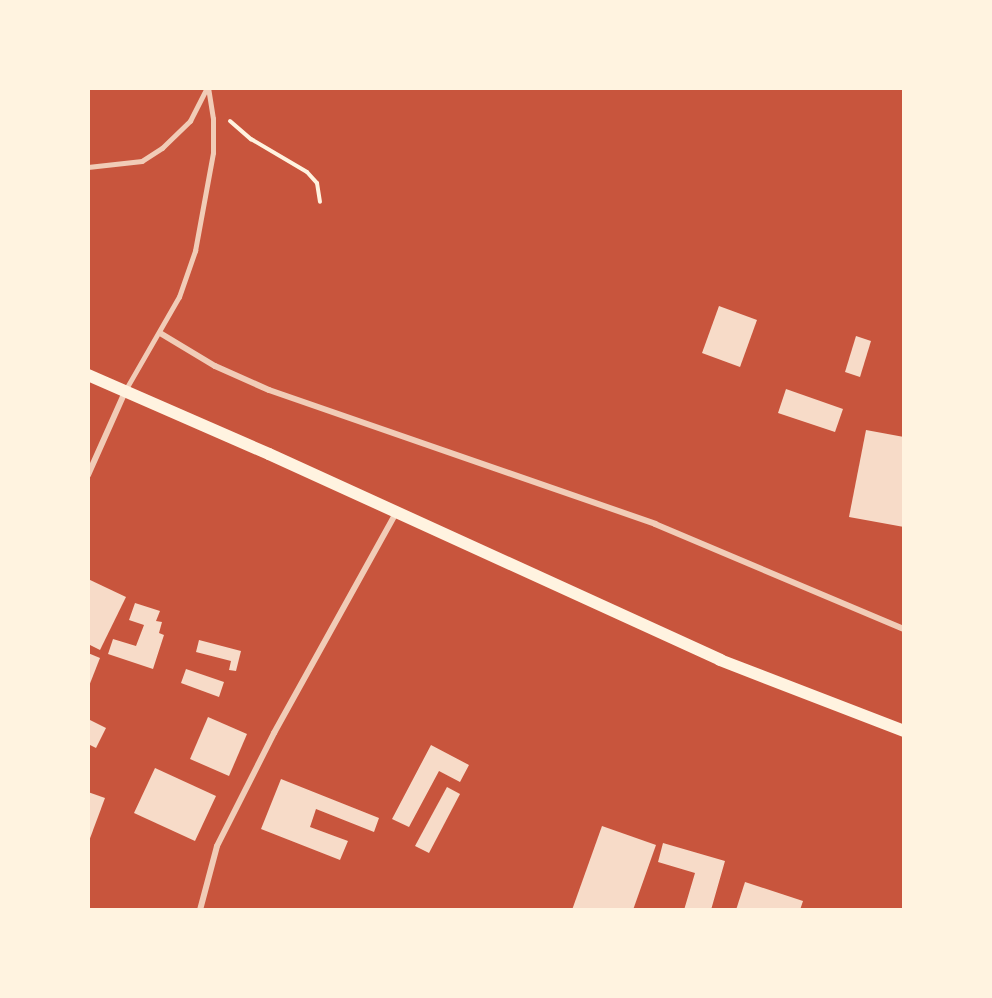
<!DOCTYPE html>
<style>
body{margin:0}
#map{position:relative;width:992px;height:998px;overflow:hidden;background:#c8553d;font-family:Helvetica,sans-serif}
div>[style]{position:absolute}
.building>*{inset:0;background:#f7dbc8}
.path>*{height:4px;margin:-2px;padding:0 2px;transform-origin:2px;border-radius:2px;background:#fff3e0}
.service>*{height:4.5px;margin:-2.25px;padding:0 2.25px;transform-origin:2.25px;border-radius:2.25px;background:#f1ccb7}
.minor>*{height:6px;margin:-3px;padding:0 3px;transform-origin:3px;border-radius:3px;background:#f1ccb7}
.secondary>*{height:12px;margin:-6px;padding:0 6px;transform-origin:6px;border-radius:6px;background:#fff3e0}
span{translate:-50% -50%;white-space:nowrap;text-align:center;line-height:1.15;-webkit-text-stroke:4.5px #fff3e0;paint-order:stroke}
.frame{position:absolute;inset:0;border:90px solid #fff3e0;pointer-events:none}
</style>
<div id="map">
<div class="building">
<i style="clip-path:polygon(719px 306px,757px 320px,740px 367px,702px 353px)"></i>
<i style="clip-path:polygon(856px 336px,871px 341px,860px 377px,845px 372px)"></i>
<i style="clip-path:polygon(786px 389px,843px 409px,835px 432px,778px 413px)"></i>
<i style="clip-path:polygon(866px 430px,904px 437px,904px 527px,849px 517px)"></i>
<i style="clip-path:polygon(88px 579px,126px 597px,100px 650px,88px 644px)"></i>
<i style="clip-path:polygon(135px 603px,160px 611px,156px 621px,162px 622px,159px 633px,164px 635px,153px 669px,108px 654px,113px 639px,136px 646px,144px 625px,129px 620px)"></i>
<i style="clip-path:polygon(199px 640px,241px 651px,236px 671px,229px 670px,231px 661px,196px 652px)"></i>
<i style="clip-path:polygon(88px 653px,100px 658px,89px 686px,88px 686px)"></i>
<i style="clip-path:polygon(186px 669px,224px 682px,219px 697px,181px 683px)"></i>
<i style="clip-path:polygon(208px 717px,247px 734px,229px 776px,190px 759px)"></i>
<i style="clip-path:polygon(88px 719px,106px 728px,96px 748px,88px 744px)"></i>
<i style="clip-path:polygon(431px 745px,469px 765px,460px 782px,439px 771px,409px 827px,392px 819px)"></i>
<i style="clip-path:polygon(155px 768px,216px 796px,195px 841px,134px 813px)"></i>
<i style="clip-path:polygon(281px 779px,379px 818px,374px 832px,316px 809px,310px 827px,348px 841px,340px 860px,261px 829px)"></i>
<i style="clip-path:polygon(447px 787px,460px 794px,429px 853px,415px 846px)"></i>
<i style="clip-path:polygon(88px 792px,105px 798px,89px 841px,88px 840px)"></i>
<i style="clip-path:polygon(602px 826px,656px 845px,633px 910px,572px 910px)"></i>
<i style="clip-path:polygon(663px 843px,725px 861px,711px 910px,684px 910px,695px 873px,658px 862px)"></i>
<i style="clip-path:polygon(745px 882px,803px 901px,800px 910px,736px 910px)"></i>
</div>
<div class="path">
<i style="left:230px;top:121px;width:28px;rotate:41deg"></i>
<i style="left:251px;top:139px;width:65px;rotate:30.5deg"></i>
<i style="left:307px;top:172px;width:15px;rotate:48deg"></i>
<i style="left:317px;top:183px;width:19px;rotate:81deg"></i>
</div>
<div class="service">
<i style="left:88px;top:167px;width:54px;rotate:-6.3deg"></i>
<i style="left:142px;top:161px;width:24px;rotate:-33deg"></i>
<i style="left:162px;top:148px;width:39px;rotate:-44deg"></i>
<i style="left:190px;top:121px;width:37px;rotate:-63deg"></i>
<i style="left:126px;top:389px;width:106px;rotate:-60.1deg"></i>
<i style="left:179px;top:297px;width:49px;rotate:-70.8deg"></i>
<i style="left:195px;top:251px;width:100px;rotate:-79.6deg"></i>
<i style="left:213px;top:153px;width:34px;rotate:-90deg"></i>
<i style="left:213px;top:119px;width:31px;rotate:-99deg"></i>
</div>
<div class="minor">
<i style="left:160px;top:333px;width:64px;rotate:31deg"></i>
<i style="left:215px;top:366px;width:59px;rotate:24deg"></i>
<i style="left:269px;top:390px;width:409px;rotate:19.1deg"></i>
<i style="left:655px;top:524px;width:270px;rotate:22.9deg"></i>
<i style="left:88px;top:475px;width:91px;rotate:-66deg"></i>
<i style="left:200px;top:910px;width:66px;rotate:-75.1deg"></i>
<i style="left:217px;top:846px;width:127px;rotate:-63.2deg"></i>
<i style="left:274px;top:733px;width:252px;rotate:-61deg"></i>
</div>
<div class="secondary">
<i style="left:88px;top:375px;width:197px;rotate:23.6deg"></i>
<i style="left:269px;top:454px;width:496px;rotate:24.5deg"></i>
<i style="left:720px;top:660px;width:197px;rotate:21.1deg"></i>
</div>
<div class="frame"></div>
</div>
